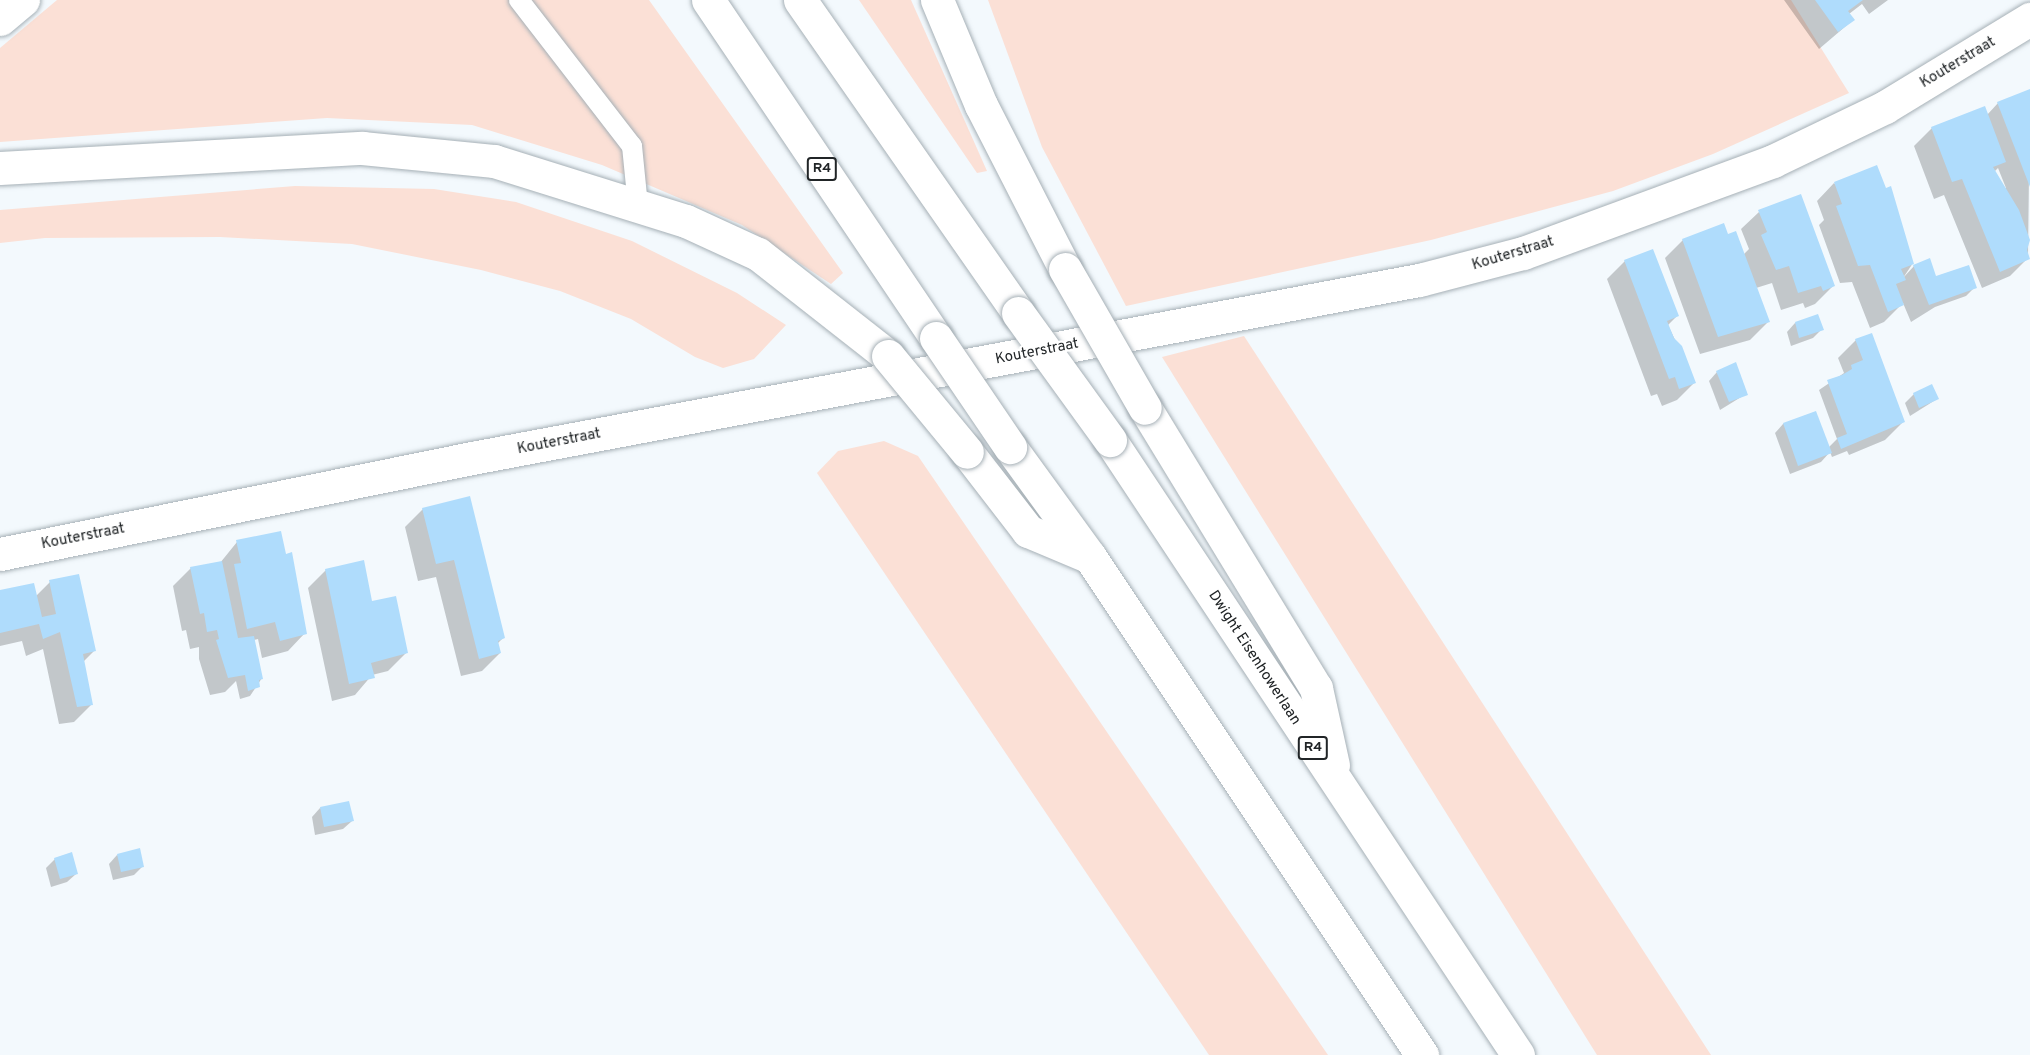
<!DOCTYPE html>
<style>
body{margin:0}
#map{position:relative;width:2030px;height:1055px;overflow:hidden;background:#f3f9fd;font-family:Overpass,sans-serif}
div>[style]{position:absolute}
.green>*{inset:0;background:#fbe0d6}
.shadow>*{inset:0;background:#0003}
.building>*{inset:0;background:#afdcfc}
.roads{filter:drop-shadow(0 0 2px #a6b0b6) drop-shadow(0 0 2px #a6b0b6)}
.service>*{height:20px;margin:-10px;padding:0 10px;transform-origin:10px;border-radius:10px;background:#fff}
.minor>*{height:33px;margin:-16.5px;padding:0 16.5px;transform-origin:16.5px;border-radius:16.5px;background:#fff}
.motorway>*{height:33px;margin:-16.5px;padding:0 16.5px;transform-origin:16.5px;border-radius:16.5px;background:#fff}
.bridges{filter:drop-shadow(0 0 2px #a6b0b6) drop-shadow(0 0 2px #a6b0b6)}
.motorway-bridge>*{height:33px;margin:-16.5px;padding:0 16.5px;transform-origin:16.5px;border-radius:16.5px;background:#fff}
span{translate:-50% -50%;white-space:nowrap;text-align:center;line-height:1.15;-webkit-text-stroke:4.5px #fff;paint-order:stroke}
.shield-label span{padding:2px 4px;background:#fff;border:2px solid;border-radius:4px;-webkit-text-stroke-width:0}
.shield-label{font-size:14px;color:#212527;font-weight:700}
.street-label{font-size:15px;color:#212527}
</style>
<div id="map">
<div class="green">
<i style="clip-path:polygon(57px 0,649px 0,843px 273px,831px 284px,742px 225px,602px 165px,472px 125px,327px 118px,0 142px,0 48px)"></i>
<i style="clip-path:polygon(859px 0,911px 0,987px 171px,977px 173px)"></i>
<i style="clip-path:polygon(988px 0,1791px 0,1849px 93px,1713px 154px,1613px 191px,1431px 240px,1126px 306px,1042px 147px)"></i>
<i style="clip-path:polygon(295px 186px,434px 189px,516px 202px,632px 241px,737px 293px,786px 325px,754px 359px,723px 368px,695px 357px,631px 319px,560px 291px,481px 270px,352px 244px,220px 237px,45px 238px,0 243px,0 210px)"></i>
<i style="clip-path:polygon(1244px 336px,1711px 1055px,1597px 1055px,1162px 357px)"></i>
<i style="clip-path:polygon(884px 441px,918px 456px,1328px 1055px,1209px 1055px,817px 473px,838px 451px)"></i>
</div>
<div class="shadow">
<i style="clip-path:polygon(1784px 0,1888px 0,1869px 14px,1862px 4px,1849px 14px,1853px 20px,1819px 49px)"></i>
<i style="clip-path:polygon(evenodd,2030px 91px,2028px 258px,2010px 276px,1982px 288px,1944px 195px,1934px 199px,1914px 146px,1932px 128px,1987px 115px,1998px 103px,2030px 91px,1998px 168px,2006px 188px,2004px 188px,1994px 172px,1998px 168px)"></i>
<i style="clip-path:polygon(1834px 183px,1913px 263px,1903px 278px,1914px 266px,1936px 278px,1975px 287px,1966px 296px,1935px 307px,1911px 322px,1903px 303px,1884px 322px,1870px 328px,1852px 282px,1840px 283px,1819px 225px,1824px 220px,1817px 201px)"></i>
<i style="clip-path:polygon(1759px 212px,1833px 286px,1815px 304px,1805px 308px,1803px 303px,1781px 310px,1772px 283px,1756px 288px,1768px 322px,1750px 340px,1700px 354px,1665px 258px,1683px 240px,1728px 236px,1743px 255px,1749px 249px,1741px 229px)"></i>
<i style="clip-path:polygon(1625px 261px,1677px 316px,1668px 325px,1695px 382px,1677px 400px,1662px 406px,1657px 394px,1651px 396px,1607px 279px)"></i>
<i style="clip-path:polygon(1795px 323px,1822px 329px,1813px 338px,1791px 346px,1787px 332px)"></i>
<i style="clip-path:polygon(1856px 340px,1903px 422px,1885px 440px,1849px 455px,1847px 451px,1832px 457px,1830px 452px,1821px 462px,1790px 474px,1775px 433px,1783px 424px,1815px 412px,1828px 448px,1837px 439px,1819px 390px,1844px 373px,1838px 358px)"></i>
<i style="clip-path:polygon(1717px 372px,1746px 394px,1720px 410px,1709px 381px)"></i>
<i style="clip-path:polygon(1914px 394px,1937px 399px,1910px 416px,1905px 403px)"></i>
<i style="clip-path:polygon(423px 509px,503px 638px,497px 644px,500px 653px,482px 671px,461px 676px,436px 577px,418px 581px,405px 527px)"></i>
<i style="clip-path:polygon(237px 542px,305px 633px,288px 651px,262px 658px,258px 639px,254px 640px,262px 678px,250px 696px,240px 699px,236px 681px,225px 692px,210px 695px,199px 659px,199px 647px,190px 649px,186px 630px,182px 631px,173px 586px,191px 568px,220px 563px)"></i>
<i style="clip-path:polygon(326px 570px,371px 602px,406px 653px,388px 671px,372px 675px,355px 695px,332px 701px,308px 588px)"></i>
<i style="clip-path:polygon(50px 582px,94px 651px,83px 662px,92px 704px,74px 722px,59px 724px,43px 649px,26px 656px,22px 641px,0 646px,0 591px,36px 596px)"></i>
<i style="clip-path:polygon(320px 808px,352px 821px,343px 829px,315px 835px,312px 817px)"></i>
<i style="clip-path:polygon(117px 855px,143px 866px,134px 875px,113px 880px,109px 864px)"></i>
<i style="clip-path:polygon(55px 859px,76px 874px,67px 882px,51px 887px,46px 868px)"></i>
</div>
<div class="building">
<i style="clip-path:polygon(1815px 0,1863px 0,1848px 11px,1855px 20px,1838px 32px)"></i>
<i style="clip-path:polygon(2030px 89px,2030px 187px,1997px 102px)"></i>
<i style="clip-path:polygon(1985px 106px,2006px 162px,1993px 167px,2019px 210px,2030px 240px,2027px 250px,2030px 259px,2000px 272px,1962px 179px,1952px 182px,1931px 127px)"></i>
<i style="clip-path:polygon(1877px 165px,1886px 188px,1891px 186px,1914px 264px,1901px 269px,1906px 280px,1896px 284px,1904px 305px,1888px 312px,1870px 265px,1858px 266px,1836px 206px,1842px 204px,1834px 182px)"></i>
<i style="clip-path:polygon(1801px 194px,1835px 286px,1823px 291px,1821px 286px,1798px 293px,1789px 266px,1776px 270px,1761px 235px,1767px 232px,1758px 210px)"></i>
<i style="clip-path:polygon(1724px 223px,1728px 234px,1736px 231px,1770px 322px,1718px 337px,1682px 239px)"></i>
<i style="clip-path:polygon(1653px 249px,1679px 316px,1667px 321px,1674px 338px,1682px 346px,1696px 383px,1679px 389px,1675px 377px,1669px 379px,1624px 260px)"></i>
<i style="clip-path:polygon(1930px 258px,1936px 276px,1969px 265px,1977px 288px,1929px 305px,1913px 265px)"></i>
<i style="clip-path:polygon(1818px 314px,1824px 330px,1799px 338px,1795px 322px)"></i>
<i style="clip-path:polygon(1872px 333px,1905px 422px,1841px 449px,1837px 438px,1847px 434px,1827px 380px,1842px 375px,1852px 369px,1851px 365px,1863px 360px,1855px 339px)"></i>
<i style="clip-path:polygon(1736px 362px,1748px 395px,1729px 402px,1716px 371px)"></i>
<i style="clip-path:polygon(1932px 384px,1939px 399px,1919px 408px,1913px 393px)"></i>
<i style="clip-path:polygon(1816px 411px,1832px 453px,1798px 466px,1783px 423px)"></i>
<i style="clip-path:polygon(470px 496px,505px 638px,498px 641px,501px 653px,479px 659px,454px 560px,436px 564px,422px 508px)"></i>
<i style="clip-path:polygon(281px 531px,286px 554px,292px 552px,307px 634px,280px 641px,275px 622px,247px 629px,234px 564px,241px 563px,236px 540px)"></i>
<i style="clip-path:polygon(364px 560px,372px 601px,396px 596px,408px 653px,371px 663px,375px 678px,349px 684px,325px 569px)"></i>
<i style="clip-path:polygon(222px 561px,238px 638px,254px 636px,263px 679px,259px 680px,260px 687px,248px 691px,245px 675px,228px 678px,216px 640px,219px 639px,217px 630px,207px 632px,204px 613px,200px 614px,190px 567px)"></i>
<i style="clip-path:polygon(79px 574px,96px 651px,83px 654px,93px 705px,77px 707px,60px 632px,43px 639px,39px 624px,0 633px,0 590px,34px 583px,42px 617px,56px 614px,49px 580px)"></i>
<i style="clip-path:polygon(349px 801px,354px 821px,324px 827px,320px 807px)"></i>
<i style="clip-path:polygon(140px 848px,144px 867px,121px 872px,117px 854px)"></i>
<i style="clip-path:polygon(72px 852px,78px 874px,60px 879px,54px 858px)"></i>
</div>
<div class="roads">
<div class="service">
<i style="left:519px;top:0;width:185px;rotate:52.3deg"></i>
<i style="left:632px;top:146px;width:60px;rotate:84.3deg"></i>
</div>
<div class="minor">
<i style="left:0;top:554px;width:482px;rotate:-11.5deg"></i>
<i style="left:472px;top:458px;width:964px;rotate:-10.65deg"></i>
<i style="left:1419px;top:280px;width:107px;rotate:-14.6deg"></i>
<i style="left:1523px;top:253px;width:266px;rotate:-20.2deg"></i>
<i style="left:1773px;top:161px;width:124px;rotate:-25.7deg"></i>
<i style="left:1885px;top:107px;width:170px;rotate:-31.3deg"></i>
</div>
<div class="motorway">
<i style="left:708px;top:0;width:408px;rotate:56deg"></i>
<i style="left:800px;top:0;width:381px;rotate:55.1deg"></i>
<i style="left:937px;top:0;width:114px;rotate:67.3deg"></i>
<i style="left:981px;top:105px;width:184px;rotate:62.9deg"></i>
<i style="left:0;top:19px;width:30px;rotate:-40deg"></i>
<i style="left:0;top:168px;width:363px;rotate:-3.2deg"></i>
<i style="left:362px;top:148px;width:133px;rotate:5.6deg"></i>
<i style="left:494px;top:161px;width:201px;rotate:17.4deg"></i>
<i style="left:686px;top:221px;width:79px;rotate:24.6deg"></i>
<i style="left:758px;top:254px;width:165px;rotate:38.1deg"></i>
<i style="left:1145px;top:408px;width:328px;rotate:58.6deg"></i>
<i style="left:1316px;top:688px;width:79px;rotate:77.6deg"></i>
<i style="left:1110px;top:440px;width:738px;rotate:56.44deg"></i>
<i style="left:1010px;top:447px;width:136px;rotate:54deg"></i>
<i style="left:1090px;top:557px;width:599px;rotate:56.31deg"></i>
<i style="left:967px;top:452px;width:100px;rotate:52.3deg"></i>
<i style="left:1028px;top:531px;width:67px;rotate:22.8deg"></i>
</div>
</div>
<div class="bridges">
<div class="motorway-bridge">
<i style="left:1065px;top:269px;width:160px;rotate:60.1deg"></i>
<i style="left:1018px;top:313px;width:157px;rotate:54.1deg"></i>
<i style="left:936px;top:338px;width:132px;rotate:55.8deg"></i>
<i style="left:888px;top:356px;width:124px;rotate:50.5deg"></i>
</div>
</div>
<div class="shield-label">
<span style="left:822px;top:169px">R4</span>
<span style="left:1313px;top:748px">R4</span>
</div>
<div class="street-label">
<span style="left:1958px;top:63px;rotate:-31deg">Kouterstraat</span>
<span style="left:1513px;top:254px;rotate:-17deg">Kouterstraat</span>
<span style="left:1037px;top:352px;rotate:-11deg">Kouterstraat</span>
<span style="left:559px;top:442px;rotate:-11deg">Kouterstraat</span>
<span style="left:83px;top:537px;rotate:-11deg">Kouterstraat</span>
<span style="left:1254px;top:658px;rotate:57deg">Dwight Eisenhowerlaan</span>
</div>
</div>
